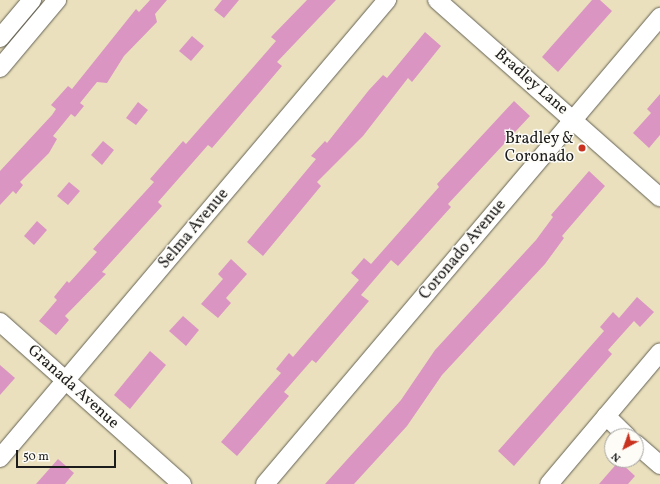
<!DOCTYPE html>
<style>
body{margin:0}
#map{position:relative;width:660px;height:484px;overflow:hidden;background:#eae0bd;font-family:Vollkorn,serif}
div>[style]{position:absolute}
.building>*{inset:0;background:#da95c3}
.roads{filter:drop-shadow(0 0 1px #646154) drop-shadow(0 0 1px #646154)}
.minor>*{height:18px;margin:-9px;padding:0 9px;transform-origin:9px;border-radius:9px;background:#fff}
.dots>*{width:11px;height:11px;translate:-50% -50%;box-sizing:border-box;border:2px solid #fdfcf7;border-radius:50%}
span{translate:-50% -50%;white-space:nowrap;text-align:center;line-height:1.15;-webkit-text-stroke:3px #fdfcf7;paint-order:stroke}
.street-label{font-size:16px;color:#1c1c1c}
.poi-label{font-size:16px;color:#1c1c1c}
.right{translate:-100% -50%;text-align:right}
.north{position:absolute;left:604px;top:428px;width:40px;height:40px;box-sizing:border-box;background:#fdfcf7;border:1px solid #a3a29f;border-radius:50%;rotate:221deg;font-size:11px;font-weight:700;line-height:16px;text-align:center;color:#1c1c1c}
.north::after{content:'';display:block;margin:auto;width:14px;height:18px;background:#c8321e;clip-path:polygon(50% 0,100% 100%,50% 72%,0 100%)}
.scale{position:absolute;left:16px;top:450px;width:100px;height:18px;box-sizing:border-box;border:2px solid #1c1c1c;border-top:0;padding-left:5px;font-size:12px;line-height:14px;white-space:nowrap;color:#1c1c1c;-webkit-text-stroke:3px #fdfcf7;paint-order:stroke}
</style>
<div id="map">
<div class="building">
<i style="clip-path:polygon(150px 0,167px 0,155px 14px,157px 22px,124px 56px,107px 83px,97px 82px,80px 103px,84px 106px,75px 117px,71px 114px,53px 136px,57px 139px,49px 153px,20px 182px,23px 185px,16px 194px,13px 191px,0 205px,0 171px,52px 115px,56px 109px,51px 105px,68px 86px,72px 89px,136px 9px,139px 12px)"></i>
<i style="clip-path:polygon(222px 0,239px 0,224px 18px,214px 10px)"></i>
<i style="clip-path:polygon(307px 0,336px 0,277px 62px,282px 66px,225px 133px,212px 148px,208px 145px,158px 202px,162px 206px,102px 272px,106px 274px,65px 316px,69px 320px,56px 335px,39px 321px,57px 300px,54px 297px,67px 281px,69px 283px,97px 252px,93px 249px,154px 182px,150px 179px,170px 156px,183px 141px,186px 144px,276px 41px,271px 37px)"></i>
<i style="clip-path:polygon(592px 0,600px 0,612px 11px,558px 72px,542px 57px)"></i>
<i style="clip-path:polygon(425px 32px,441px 46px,412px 82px,408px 78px,363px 136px,317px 182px,321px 186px,263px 256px,247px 242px,316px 159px,311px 156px,325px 141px,327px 143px,369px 90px,383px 75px,387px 78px)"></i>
<i style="clip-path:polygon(192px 36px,204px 46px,191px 61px,179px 51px)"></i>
<i style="clip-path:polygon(660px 94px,660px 135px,649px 148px,633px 133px,651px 113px,647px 109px)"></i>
<i style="clip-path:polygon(514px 101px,530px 116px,448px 204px,451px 207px,398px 266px,391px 260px,361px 295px,369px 301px,316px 363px,312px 360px,284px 392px,289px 396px,237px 456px,221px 442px,281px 373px,276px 369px,289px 353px,293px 357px,359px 280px,351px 273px,364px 258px,371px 264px,439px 187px,437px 184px)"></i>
<i style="clip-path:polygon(138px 102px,148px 110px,136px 125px,126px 118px)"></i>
<i style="clip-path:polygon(103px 141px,114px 150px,102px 165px,91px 155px)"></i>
<i style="clip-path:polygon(589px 171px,605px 186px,562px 236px,564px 238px,545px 264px,442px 375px,407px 426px,354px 484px,325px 484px,401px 400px,435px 350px,536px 240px,553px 217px,551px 215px)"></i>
<i style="clip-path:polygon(69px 182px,80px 191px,68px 205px,57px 196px)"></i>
<i style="clip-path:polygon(37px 221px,47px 230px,34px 245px,24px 236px)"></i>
<i style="clip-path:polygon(231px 259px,247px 274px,226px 298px,231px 303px,218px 318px,201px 304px,223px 279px,218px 274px)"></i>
<i style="clip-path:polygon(637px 297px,654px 312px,640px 327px,634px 321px,608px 350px,612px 354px,514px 466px,498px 451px,604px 331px,600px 327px,613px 312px,619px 318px)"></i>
<i style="clip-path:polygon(183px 316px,199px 330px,186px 346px,169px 331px)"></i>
<i style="clip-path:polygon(150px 351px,166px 365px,130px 409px,114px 395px)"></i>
<i style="clip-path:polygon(0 365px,15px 378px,0 395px)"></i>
<i style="clip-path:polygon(58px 459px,74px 473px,65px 484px,36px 484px)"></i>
<i style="clip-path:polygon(619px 461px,635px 476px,628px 484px,599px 484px)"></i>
</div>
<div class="roads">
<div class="minor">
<i style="left:437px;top:0;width:298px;rotate:41.5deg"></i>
<i style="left:0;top:38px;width:50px;rotate:-49.9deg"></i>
<i style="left:0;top:68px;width:89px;rotate:-50deg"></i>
<i style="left:0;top:322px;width:244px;rotate:41.7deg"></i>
<i style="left:606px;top:416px;width:29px;rotate:44deg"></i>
<i style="left:636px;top:444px;width:32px;rotate:41deg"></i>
<i style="left:0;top:458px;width:600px;rotate:-49.8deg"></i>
<i style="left:265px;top:484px;width:612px;rotate:-49.77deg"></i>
<i style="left:549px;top:484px;width:172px;rotate:-49.9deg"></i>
</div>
</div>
<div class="dots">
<i style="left:582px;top:148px;background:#c8321e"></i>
</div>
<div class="street-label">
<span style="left:531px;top:82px;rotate:41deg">Bradley Lane</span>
<span style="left:194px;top:229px;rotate:-50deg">Selma Avenue</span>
<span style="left:463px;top:250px;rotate:-50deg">Coronado Avenue</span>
<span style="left:73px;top:387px;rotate:42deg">Granada Avenue</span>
</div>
<div class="poi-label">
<span class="right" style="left:574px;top:148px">Bradley &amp;<br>Coronado</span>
</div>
<div class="north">N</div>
<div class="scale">50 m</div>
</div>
